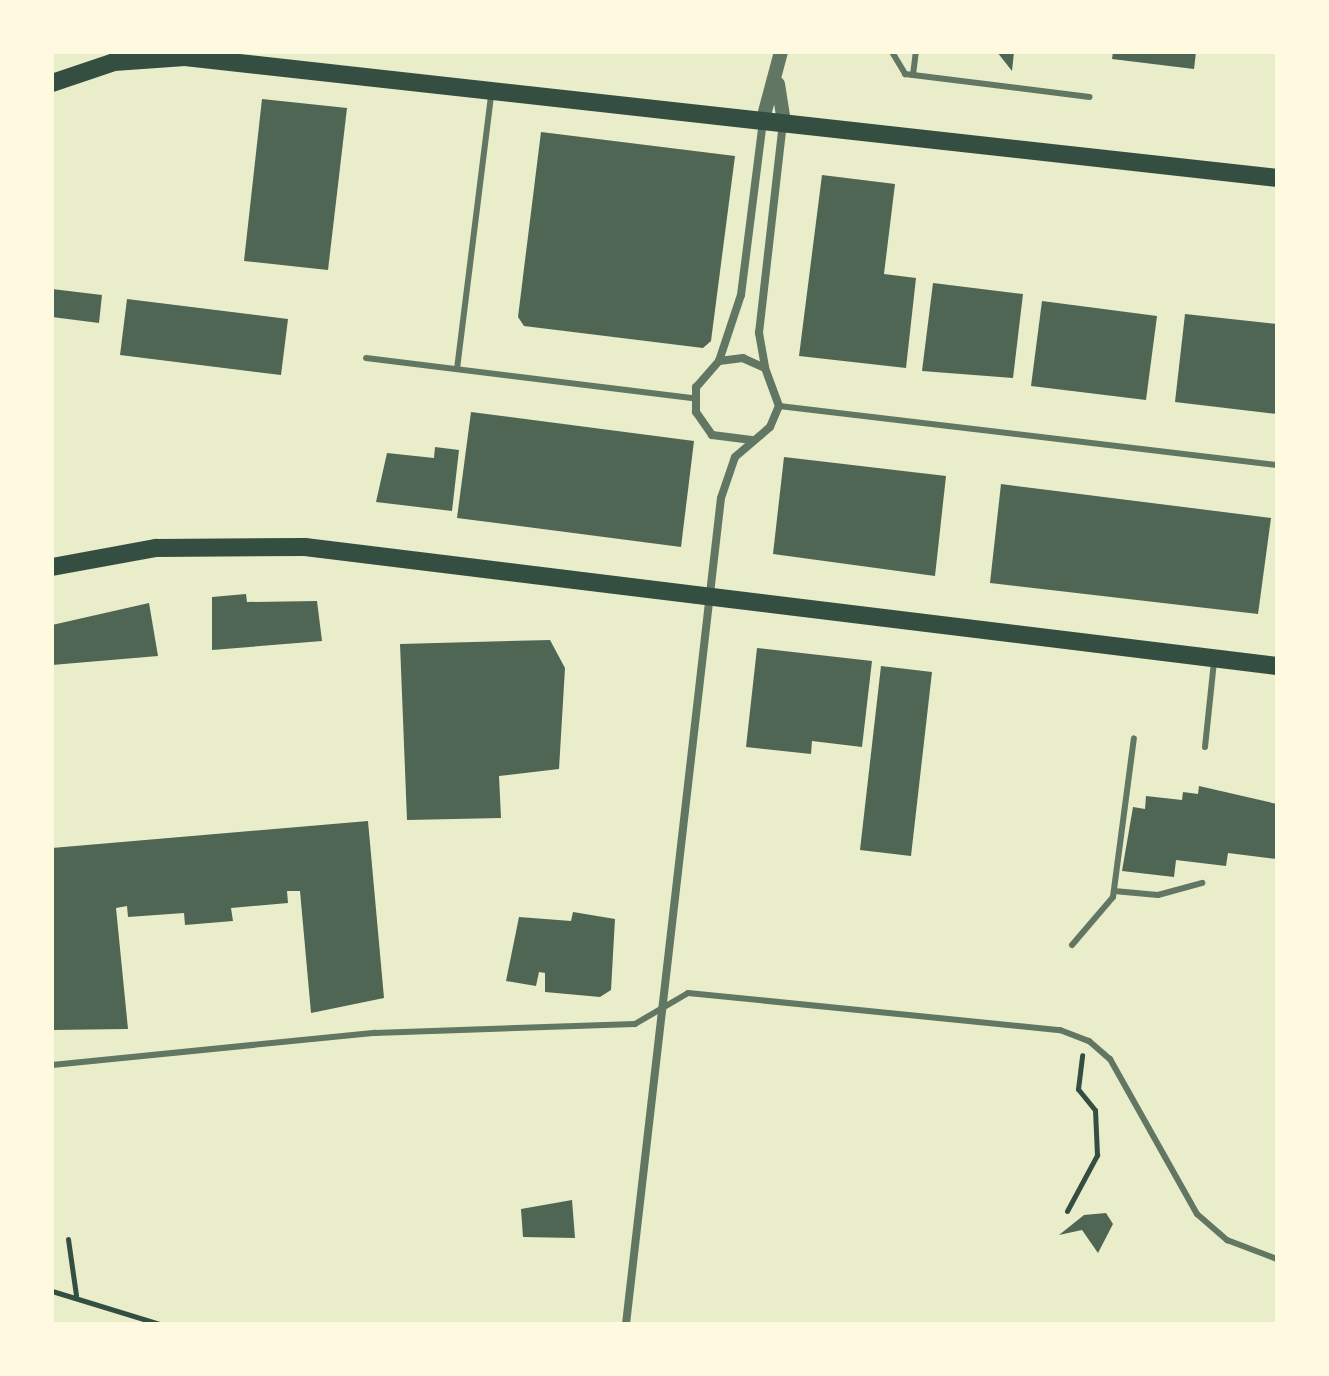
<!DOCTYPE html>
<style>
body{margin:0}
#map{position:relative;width:1329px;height:1376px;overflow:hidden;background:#e9edc9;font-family:Ubuntu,sans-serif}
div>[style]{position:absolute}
.building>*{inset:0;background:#4f6655}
.path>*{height:5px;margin:-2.5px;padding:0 2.5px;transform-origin:2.5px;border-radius:2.5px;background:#344e41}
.service>*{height:6px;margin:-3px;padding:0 3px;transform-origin:3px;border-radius:3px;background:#617663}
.minor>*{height:8px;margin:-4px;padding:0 4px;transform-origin:4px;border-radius:4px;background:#617663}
.tertiary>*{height:14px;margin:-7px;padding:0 7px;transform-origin:7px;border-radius:7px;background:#617663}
.primary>*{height:18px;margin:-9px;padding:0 9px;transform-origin:9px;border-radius:9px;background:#344e41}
span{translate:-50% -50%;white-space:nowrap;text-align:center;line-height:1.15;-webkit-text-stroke:8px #fefae0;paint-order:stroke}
.frame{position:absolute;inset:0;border:54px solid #fefae0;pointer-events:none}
</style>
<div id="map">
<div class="building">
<i style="clip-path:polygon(997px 52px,1014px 52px,1012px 71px)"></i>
<i style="clip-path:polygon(1113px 52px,1196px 52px,1194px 69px,1112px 59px)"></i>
<i style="clip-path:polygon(262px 99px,347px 108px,328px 270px,244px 261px)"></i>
<i style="clip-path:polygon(541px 132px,735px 156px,711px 341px,703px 348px,524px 326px,518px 317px)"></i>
<i style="clip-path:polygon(822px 175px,895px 184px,884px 274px,916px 278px,906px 368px,799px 356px)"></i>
<i style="clip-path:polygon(933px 283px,1023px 294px,1013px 378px,922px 371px)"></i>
<i style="clip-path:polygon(52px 289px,102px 295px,99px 323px,52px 317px)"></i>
<i style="clip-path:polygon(127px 299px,288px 319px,281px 375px,120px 355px)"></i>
<i style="clip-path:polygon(1042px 301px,1157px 316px,1146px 400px,1031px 386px)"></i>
<i style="clip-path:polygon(1185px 314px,1277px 324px,1277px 414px,1175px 402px)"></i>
<i style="clip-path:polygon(471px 412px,694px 441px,681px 547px,457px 518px)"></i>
<i style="clip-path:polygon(435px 447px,459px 450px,452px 511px,376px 502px,387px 453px,434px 458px)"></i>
<i style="clip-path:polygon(784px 457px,946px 476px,935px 576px,773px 554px)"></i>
<i style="clip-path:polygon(1001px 484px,1271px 518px,1258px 614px,990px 583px)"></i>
<i style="clip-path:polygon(246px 594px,247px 602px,317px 601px,322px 641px,212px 650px,212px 597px)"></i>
<i style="clip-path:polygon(149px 603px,158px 656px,52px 665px,52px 625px)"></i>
<i style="clip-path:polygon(550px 640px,565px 668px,559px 769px,499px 776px,501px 818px,407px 820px,400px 644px)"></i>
<i style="clip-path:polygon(757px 648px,872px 661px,862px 747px,812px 741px,811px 754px,746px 747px)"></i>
<i style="clip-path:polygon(881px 666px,932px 672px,911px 856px,860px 850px)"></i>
<i style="clip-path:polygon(1199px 786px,1277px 804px,1277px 859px,1228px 853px,1226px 866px,1176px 860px,1174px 877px,1122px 871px,1133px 807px,1145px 809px,1146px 796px,1182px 800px,1183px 792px,1198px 794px)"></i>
<i style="clip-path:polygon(368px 821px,384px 998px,311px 1013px,300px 891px,287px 891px,288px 903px,231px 908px,233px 921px,185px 925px,184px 913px,128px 917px,127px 906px,116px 908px,128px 1029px,52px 1030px,52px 848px)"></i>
<i style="clip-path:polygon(573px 912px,615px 919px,611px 990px,600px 997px,545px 992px,545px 973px,539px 972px,536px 986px,506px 981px,519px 917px,571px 921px)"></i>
<i style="clip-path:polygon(572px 1200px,575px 1238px,523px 1237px,521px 1209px)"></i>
<i style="clip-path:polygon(1106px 1213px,1113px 1224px,1098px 1253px,1082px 1230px,1059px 1235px,1084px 1215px)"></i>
</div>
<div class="path">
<i style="left:1067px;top:1211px;width:64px;rotate:-61.8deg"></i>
<i style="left:1097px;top:1155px;width:45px;rotate:-92.5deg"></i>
<i style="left:1095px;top:1110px;width:27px;rotate:-129deg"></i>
<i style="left:1078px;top:1089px;width:34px;rotate:-83deg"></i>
<i style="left:68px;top:1239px;width:57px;rotate:81.9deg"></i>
<i style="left:52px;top:1291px;width:113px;rotate:17deg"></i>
</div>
<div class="service">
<i style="left:892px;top:52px;width:26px;rotate:59deg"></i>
<i style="left:905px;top:74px;width:186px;rotate:7.1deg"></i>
<i style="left:913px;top:75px;width:23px;rotate:-83deg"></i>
<i style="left:366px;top:358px;width:330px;rotate:7deg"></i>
<i style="left:457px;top:369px;width:276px;rotate:-82.9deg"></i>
<i style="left:779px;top:406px;width:501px;rotate:6.76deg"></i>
<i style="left:1205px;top:747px;width:85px;rotate:-84deg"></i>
<i style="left:1114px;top:891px;width:44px;rotate:5.2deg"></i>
<i style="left:1158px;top:895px;width:46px;rotate:-15.3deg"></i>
<i style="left:1072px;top:945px;width:63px;rotate:-49.5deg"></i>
<i style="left:1113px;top:897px;width:160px;rotate:-82.5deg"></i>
<i style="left:52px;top:1065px;width:325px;rotate:-5.7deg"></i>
<i style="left:375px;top:1033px;width:260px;rotate:-2deg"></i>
<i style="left:635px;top:1024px;width:61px;rotate:-30.3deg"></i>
<i style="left:688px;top:993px;width:374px;rotate:5.7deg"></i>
<i style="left:1060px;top:1030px;width:31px;rotate:21deg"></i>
<i style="left:1089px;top:1041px;width:28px;rotate:41deg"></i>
<i style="left:1110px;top:1059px;width:178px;rotate:60.7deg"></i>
<i style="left:1197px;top:1214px;width:40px;rotate:41deg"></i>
<i style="left:1227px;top:1240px;width:53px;rotate:20.8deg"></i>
</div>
<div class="minor">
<i style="left:719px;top:361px;width:70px;rotate:-71.6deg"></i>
<i style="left:741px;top:295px;width:176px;rotate:-82.8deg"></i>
<i style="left:765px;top:367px;width:35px;rotate:-100deg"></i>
<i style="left:759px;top:333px;width:211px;rotate:-83.5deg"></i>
<i style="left:626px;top:1324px;width:831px;rotate:-83.44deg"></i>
<i style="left:721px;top:498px;width:43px;rotate:-71.1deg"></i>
<i style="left:735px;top:457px;width:46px;rotate:-40.6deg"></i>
<i style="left:770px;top:427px;width:23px;rotate:-67deg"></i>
<i style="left:779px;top:406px;width:40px;rotate:-110.2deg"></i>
<i style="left:765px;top:368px;width:24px;rotate:-156deg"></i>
<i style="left:743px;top:358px;width:24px;rotate:173deg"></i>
<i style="left:719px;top:361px;width:35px;rotate:131deg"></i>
<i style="left:696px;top:387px;width:25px;rotate:90deg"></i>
<i style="left:696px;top:412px;width:28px;rotate:55deg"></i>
<i style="left:712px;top:435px;width:40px;rotate:7.1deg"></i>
</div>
<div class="tertiary">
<i style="left:778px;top:84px;width:37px;rotate:81deg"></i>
<i style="left:763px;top:119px;width:69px;rotate:-75deg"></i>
</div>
<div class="primary">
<i style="left:52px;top:83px;width:65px;rotate:-18.7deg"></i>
<i style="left:114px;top:62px;width:71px;rotate:-4deg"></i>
<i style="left:185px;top:57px;width:1099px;rotate:6.32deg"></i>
<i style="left:52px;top:567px;width:106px;rotate:-10.4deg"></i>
<i style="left:156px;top:548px;width:149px;rotate:-0.4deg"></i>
<i style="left:305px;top:547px;width:979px;rotate:6.98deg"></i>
</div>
<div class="frame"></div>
</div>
